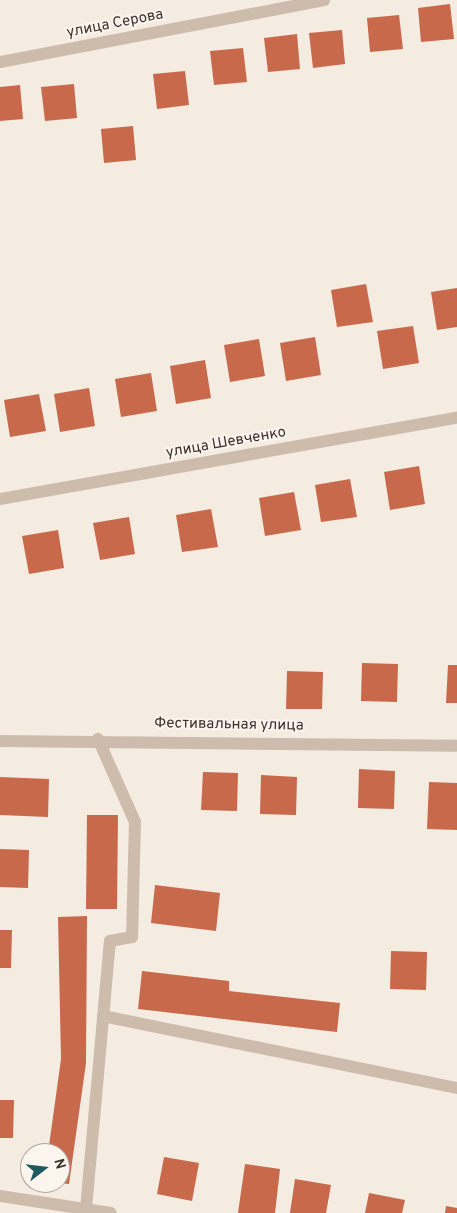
<!DOCTYPE html>
<meta charset="utf-8">
<style>
body{margin:0}
#map{position:relative;width:457px;height:1213px;overflow:hidden;background:#f4ebe1;font-family:Overpass,sans-serif}
div>[style]{position:absolute}
.building>*{inset:0;background:#c8694b}
.minor>*{height:12px;margin:-6px;padding:0 6px;transform-origin:6px;border-radius:6px;background:#cdbbac}
span{translate:-50% -50%;white-space:nowrap;text-align:center;line-height:1.15;-webkit-text-stroke:4px #fbf5ee;paint-order:stroke}
.street-label{font-size:15px;color:#3b302b}
.north{position:absolute;left:20px;top:1143px;width:50px;height:50px;box-sizing:border-box;background:#fbf5ee;border:1px solid #aea6a0;border-radius:50%;rotate:74deg;font-size:14px;font-weight:700;line-height:20px;text-align:center;color:#3b302b}
.north::after{content:'';display:block;margin:auto;width:18px;height:22px;background:#1f5a5e;clip-path:polygon(50% 0,100% 100%,50% 72%,0 100%)}
</style>
<div id="map">
<div class="building">
<i style="clip-path:polygon(450px 4px,454px 39px,421px 42px,418px 8px)"></i>
<i style="clip-path:polygon(399px 15px,403px 49px,370px 52px,367px 18px)"></i>
<i style="clip-path:polygon(342px 30px,345px 64px,313px 68px,309px 33px)"></i>
<i style="clip-path:polygon(297px 34px,300px 69px,268px 72px,264px 38px)"></i>
<i style="clip-path:polygon(243px 48px,247px 82px,214px 85px,210px 51px)"></i>
<i style="clip-path:polygon(185px 71px,189px 105px,157px 109px,153px 74px)"></i>
<i style="clip-path:polygon(74px 84px,77px 118px,45px 121px,41px 87px)"></i>
<i style="clip-path:polygon(20px 85px,23px 119px,0 121px,0 87px)"></i>
<i style="clip-path:polygon(133px 126px,136px 160px,104px 163px,101px 129px)"></i>
<i style="clip-path:polygon(366px 284px,373px 322px,337px 327px,331px 290px)"></i>
<i style="clip-path:polygon(457px 288px,457px 327px,437px 330px,431px 292px)"></i>
<i style="clip-path:polygon(413px 326px,419px 363px,383px 369px,377px 331px)"></i>
<i style="clip-path:polygon(315px 337px,321px 375px,286px 381px,280px 343px)"></i>
<i style="clip-path:polygon(259px 339px,265px 376px,230px 382px,224px 345px)"></i>
<i style="clip-path:polygon(205px 360px,211px 398px,176px 404px,170px 366px)"></i>
<i style="clip-path:polygon(151px 373px,157px 411px,121px 417px,115px 379px)"></i>
<i style="clip-path:polygon(89px 388px,95px 426px,60px 432px,54px 394px)"></i>
<i style="clip-path:polygon(39px 394px,46px 431px,10px 437px,4px 400px)"></i>
<i style="clip-path:polygon(419px 466px,425px 504px,390px 510px,384px 472px)"></i>
<i style="clip-path:polygon(350px 479px,357px 517px,321px 522px,315px 485px)"></i>
<i style="clip-path:polygon(294px 492px,301px 530px,265px 536px,259px 498px)"></i>
<i style="clip-path:polygon(211px 509px,218px 547px,182px 552px,176px 515px)"></i>
<i style="clip-path:polygon(129px 517px,135px 554px,100px 560px,93px 523px)"></i>
<i style="clip-path:polygon(58px 530px,64px 568px,29px 574px,22px 536px)"></i>
<i style="clip-path:polygon(362px 663px,398px 664px,397px 702px,361px 701px)"></i>
<i style="clip-path:polygon(448px 665px,457px 665px,457px 703px,446px 703px)"></i>
<i style="clip-path:polygon(287px 671px,323px 672px,322px 709px,286px 709px)"></i>
<i style="clip-path:polygon(359px 769px,395px 771px,394px 809px,358px 808px)"></i>
<i style="clip-path:polygon(203px 772px,238px 773px,237px 811px,201px 810px)"></i>
<i style="clip-path:polygon(261px 775px,297px 777px,296px 815px,260px 814px)"></i>
<i style="clip-path:polygon(0 777px,49px 779px,48px 817px,0 815px)"></i>
<i style="clip-path:polygon(429px 782px,457px 783px,457px 830px,427px 829px)"></i>
<i style="clip-path:polygon(87px 815px,118px 815px,117px 909px,86px 909px)"></i>
<i style="clip-path:polygon(0 849px,29px 850px,28px 888px,0 887px)"></i>
<i style="clip-path:polygon(155px 885px,220px 893px,216px 931px,151px 923px)"></i>
<i style="clip-path:polygon(87px 916px,86px 1063px,69px 1184px,60px 1183px,60px 1153px,48px 1153px,61px 1059px,58px 917px)"></i>
<i style="clip-path:polygon(0 930px,12px 930px,11px 968px,0 968px)"></i>
<i style="clip-path:polygon(391px 951px,427px 952px,426px 990px,390px 989px)"></i>
<i style="clip-path:polygon(142px 971px,229px 981px,229px 991px,340px 1003px,337px 1032px,138px 1009px)"></i>
<i style="clip-path:polygon(0 1100px,14px 1100px,13px 1138px,0 1138px)"></i>
<i style="clip-path:polygon(164px 1157px,199px 1163px,192px 1201px,157px 1194px)"></i>
<i style="clip-path:polygon(245px 1164px,280px 1169px,275px 1213px,238px 1213px)"></i>
<i style="clip-path:polygon(295px 1179px,331px 1185px,326px 1213px,290px 1213px)"></i>
<i style="clip-path:polygon(369px 1193px,405px 1200px,402px 1213px,365px 1213px)"></i>
<i style="clip-path:polygon(446px 1206px,457px 1208px,457px 1213px,445px 1213px)"></i>
</div>
<div class="minor">
<i style="left:0;top:62px;width:330px;rotate:-10.8deg"></i>
<i style="left:0;top:499px;width:464px;rotate:-10.1deg"></i>
<i style="left:0;top:741px;width:457px;rotate:0.6deg"></i>
<i style="left:103px;top:1016px;width:361px;rotate:11.5deg"></i>
<i style="left:0;top:1196px;width:112px;rotate:8.7deg"></i>
<i style="left:86px;top:1209px;width:269px;rotate:-84.9deg"></i>
<i style="left:110px;top:941px;width:22px;rotate:-10deg"></i>
<i style="left:132px;top:937px;width:115px;rotate:-88.5deg"></i>
<i style="left:135px;top:822px;width:91px;rotate:-114deg"></i>
</div>
<div class="street-label">
<span style="left:115px;top:24px;rotate:-11deg">улица Серова</span>
<span style="left:226px;top:443px;rotate:-10deg">улица Шевченко</span>
<span style="left:229px;top:725px;rotate:1deg">Фестивальная улица</span>
</div>
<div class="north">N</div>
</div>
